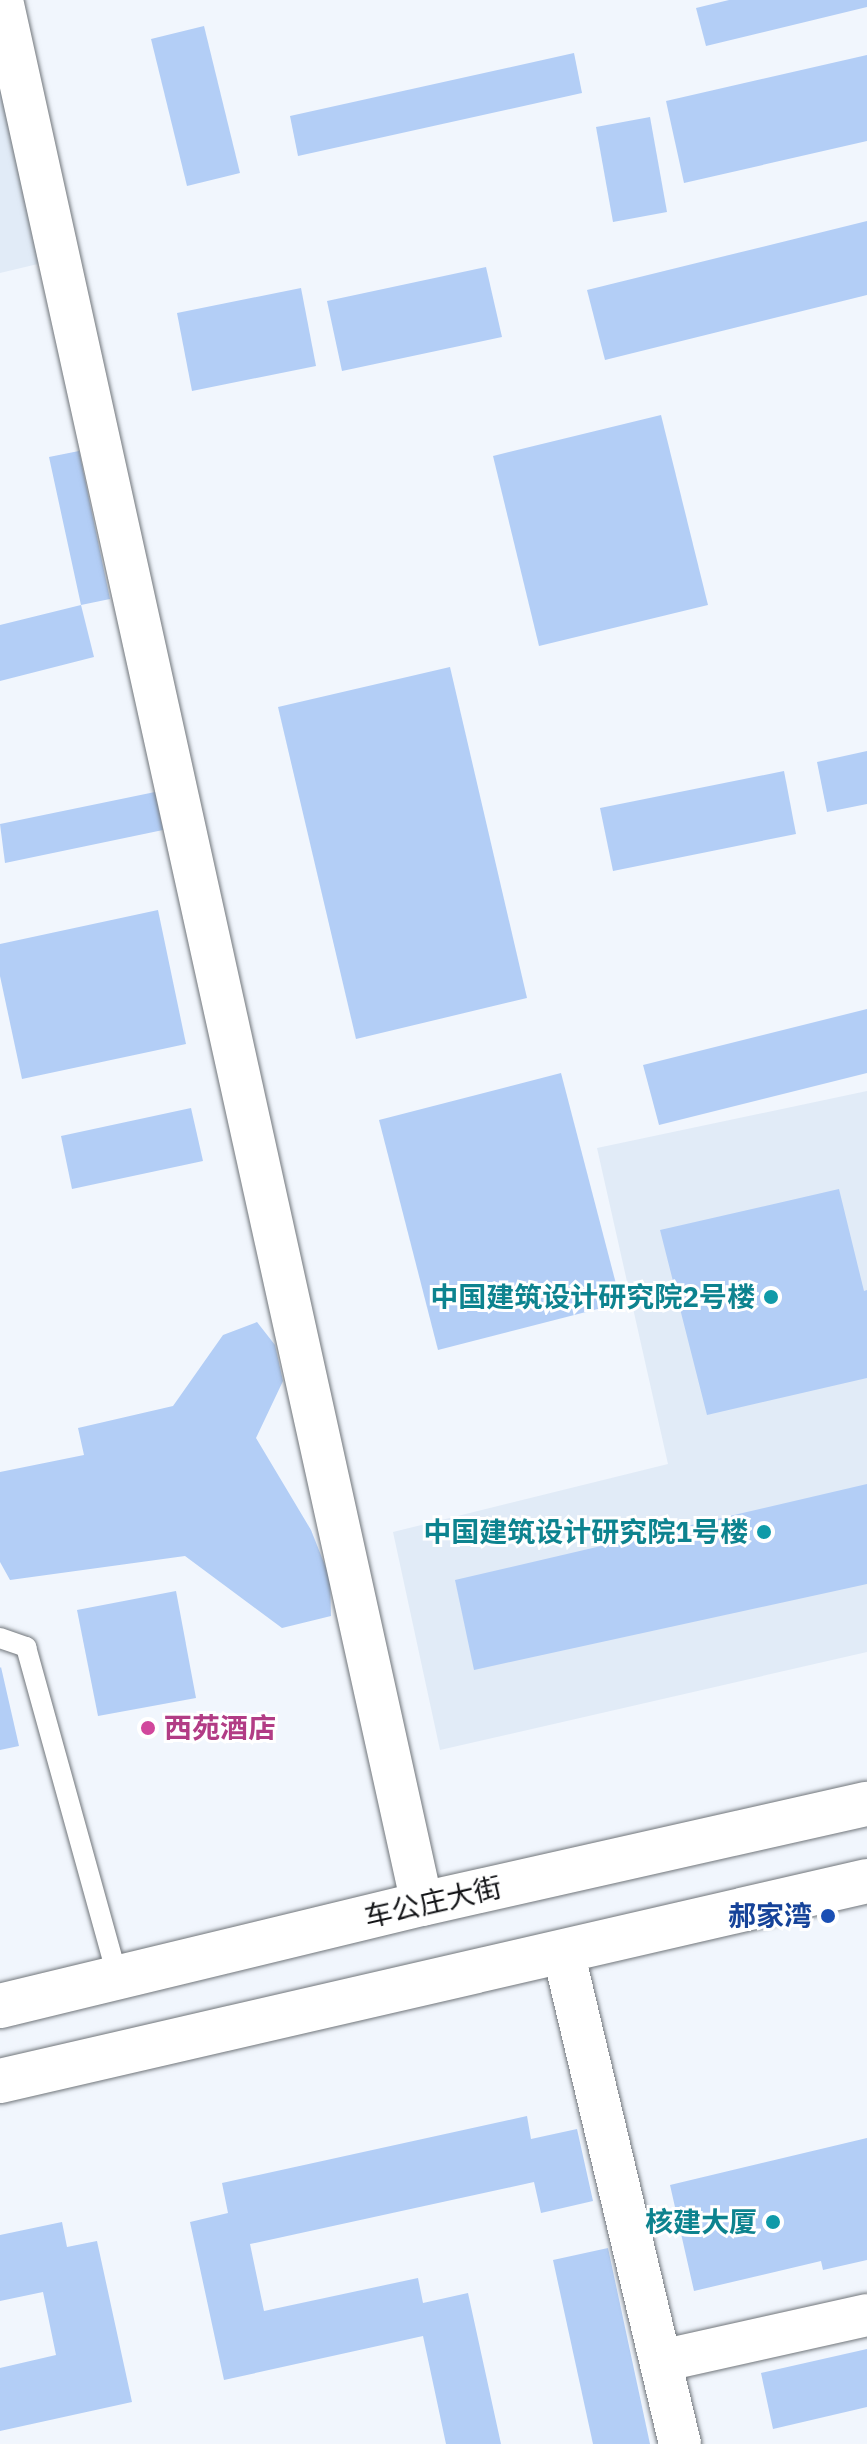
<!DOCTYPE html>
<meta charset="utf-8">
<style>
body{margin:0}
#map{position:relative;width:867px;height:2444px;overflow:hidden;background:#f1f6fd;font-family:"IBM Plex Sans","Noto Sans SC",sans-serif}
div>[style]{position:absolute}
.built>*{inset:0;background:#e1ebf7}
.building>*{inset:0;background:#b3cef6}
.roads{filter:drop-shadow(0 0 2px #71767b) drop-shadow(0 0 2px #71767b)}
.service>*{height:20px;margin:-10px;padding:0 10px;transform-origin:10px;border-radius:10px;background:#fff}
.minor>*{height:42px;margin:-21px;padding:0 21px;transform-origin:21px;border-radius:21px;background:#fff}
.primary>*{height:44px;margin:-22px;padding:0 22px;transform-origin:22px;border-radius:22px;background:#fff}
.dots>*{width:22px;height:22px;translate:-50% -50%;box-sizing:border-box;border:4px solid #fff;border-radius:50%}
span{translate:-50% -50%;white-space:nowrap;text-align:center;line-height:1.15;-webkit-text-stroke:6px #fff;paint-order:stroke}
.culture-label{font-size:28px;color:#0d838f;font-weight:700}
.right{translate:-100% -50%;text-align:right}
.hotel-label{font-size:28px;color:#b23c85;font-weight:700}
.left{translate:0 -50%;text-align:left}
.street-label{font-size:28px;color:#131417}
.transit-label{font-size:28px;color:#164399;font-weight:700}
</style>
<div id="map">
<div class="built">
<i style="clip-path:polygon(0 76px,42px 263px,0 273px)"></i>
<i style="clip-path:polygon(867px 1091px,867px 1652px,440px 1750px,393px 1532px,668px 1464px,597px 1148px)"></i>
</div>
<div class="building">
<i style="clip-path:polygon(729px 0,867px 0,867px 7px,706px 46px,696px 8px)"></i>
<i style="clip-path:polygon(204px 26px,240px 173px,187px 186px,151px 39px)"></i>
<i style="clip-path:polygon(574px 53px,582px 93px,298px 156px,290px 116px)"></i>
<i style="clip-path:polygon(867px 55px,867px 141px,684px 183px,666px 101px)"></i>
<i style="clip-path:polygon(650px 117px,667px 212px,613px 222px,596px 127px)"></i>
<i style="clip-path:polygon(867px 221px,867px 295px,605px 360px,587px 290px)"></i>
<i style="clip-path:polygon(486px 267px,502px 337px,342px 371px,327px 301px)"></i>
<i style="clip-path:polygon(301px 288px,316px 366px,192px 391px,177px 313px)"></i>
<i style="clip-path:polygon(661px 415px,708px 605px,539px 646px,493px 456px)"></i>
<i style="clip-path:polygon(79px 451px,110px 599px,81px 605px,94px 657px,0 681px,0 625px,81px 605px,49px 457px)"></i>
<i style="clip-path:polygon(450px 667px,527px 998px,356px 1039px,278px 707px)"></i>
<i style="clip-path:polygon(867px 751px,867px 804px,827px 812px,817px 762px)"></i>
<i style="clip-path:polygon(784px 771px,796px 834px,613px 871px,600px 808px)"></i>
<i style="clip-path:polygon(155px 792px,163px 830px,5px 863px,0 824px)"></i>
<i style="clip-path:polygon(158px 910px,186px 1044px,22px 1079px,0 976px,0 944px)"></i>
<i style="clip-path:polygon(867px 1009px,867px 1073px,659px 1125px,643px 1065px)"></i>
<i style="clip-path:polygon(561px 1073px,621px 1303px,438px 1350px,379px 1120px)"></i>
<i style="clip-path:polygon(191px 1108px,203px 1161px,72px 1189px,61px 1136px)"></i>
<i style="clip-path:polygon(839px 1189px,864px 1291px,867px 1290px,867px 1378px,707px 1415px,660px 1230px)"></i>
<i style="clip-path:polygon(257px 1322px,275px 1345px,283px 1381px,256px 1438px,311px 1530px,330px 1578px,331px 1616px,282px 1628px,185px 1556px,10px 1580px,0 1562px,0 1472px,84px 1455px,78px 1428px,173px 1406px,223px 1335px)"></i>
<i style="clip-path:polygon(867px 1484px,867px 1584px,474px 1670px,455px 1580px)"></i>
<i style="clip-path:polygon(176px 1591px,196px 1698px,98px 1716px,77px 1610px)"></i>
<i style="clip-path:polygon(1px 1667px,19px 1746px,0 1750px,0 1668px)"></i>
<i style="clip-path:polygon(527px 2116px,531px 2139px,577px 2129px,593px 2201px,541px 2213px,534px 2182px,250px 2244px,264px 2311px,418px 2278px,423px 2303px,468px 2293px,501px 2444px,446px 2444px,423px 2336px,224px 2380px,190px 2222px,228px 2213px,222px 2183px)"></i>
<i style="clip-path:polygon(867px 2138px,867px 2260px,823px 2270px,821px 2261px,694px 2291px,670px 2185px)"></i>
<i style="clip-path:polygon(62px 2222px,67px 2247px,97px 2241px,132px 2402px,0 2431px,0 2368px,56px 2355px,43px 2292px,0 2301px,0 2235px)"></i>
<i style="clip-path:polygon(608px 2248px,650px 2444px,593px 2444px,553px 2260px)"></i>
<i style="clip-path:polygon(867px 2349px,867px 2407px,773px 2429px,761px 2373px)"></i>
</div>
<div class="roads">
<div class="service">
<i style="left:0;top:1638px;width:28px;rotate:19deg"></i>
<i style="left:26px;top:1647px;width:344px;rotate:74.5deg"></i>
</div>
<div class="minor">
<i style="left:2px;top:0;width:1950px;rotate:77.56deg"></i>
<i style="left:563px;top:1951px;width:507px;rotate:76.65deg"></i>
<i style="left:661px;top:2361px;width:211px;rotate:-12.6deg"></i>
</div>
<div class="primary">
<i style="left:0;top:2006px;width:434px;rotate:-13.6deg"></i>
<i style="left:422px;top:1904px;width:456px;rotate:-12.7deg"></i>
<i style="left:0;top:2081px;width:890px;rotate:-12.99deg"></i>
</div>
</div>
<div class="dots">
<i style="left:771px;top:1297px;background:#0f9aa8"></i>
<i style="left:764px;top:1532px;background:#0f9aa8"></i>
<i style="left:148px;top:1728px;background:#d1479c"></i>
<i style="left:828px;top:1916px;background:#1a4fb4"></i>
<i style="left:773px;top:2222px;background:#0f9aa8"></i>
</div>
<div class="culture-label">
<span class="right" style="left:755px;top:1297px">中国建筑设计研究院2号楼</span>
<span class="right" style="left:748px;top:1532px">中国建筑设计研究院1号楼</span>
<span class="right" style="left:757px;top:2222px">核建大厦</span>
</div>
<div class="hotel-label">
<span class="left" style="left:164px;top:1728px">西苑酒店</span>
</div>
<div class="street-label">
<span style="left:433px;top:1902px;rotate:-13deg">车公庄大街</span>
</div>
<div class="transit-label">
<span class="right" style="left:812px;top:1916px">郝家湾</span>
</div>
</div>
